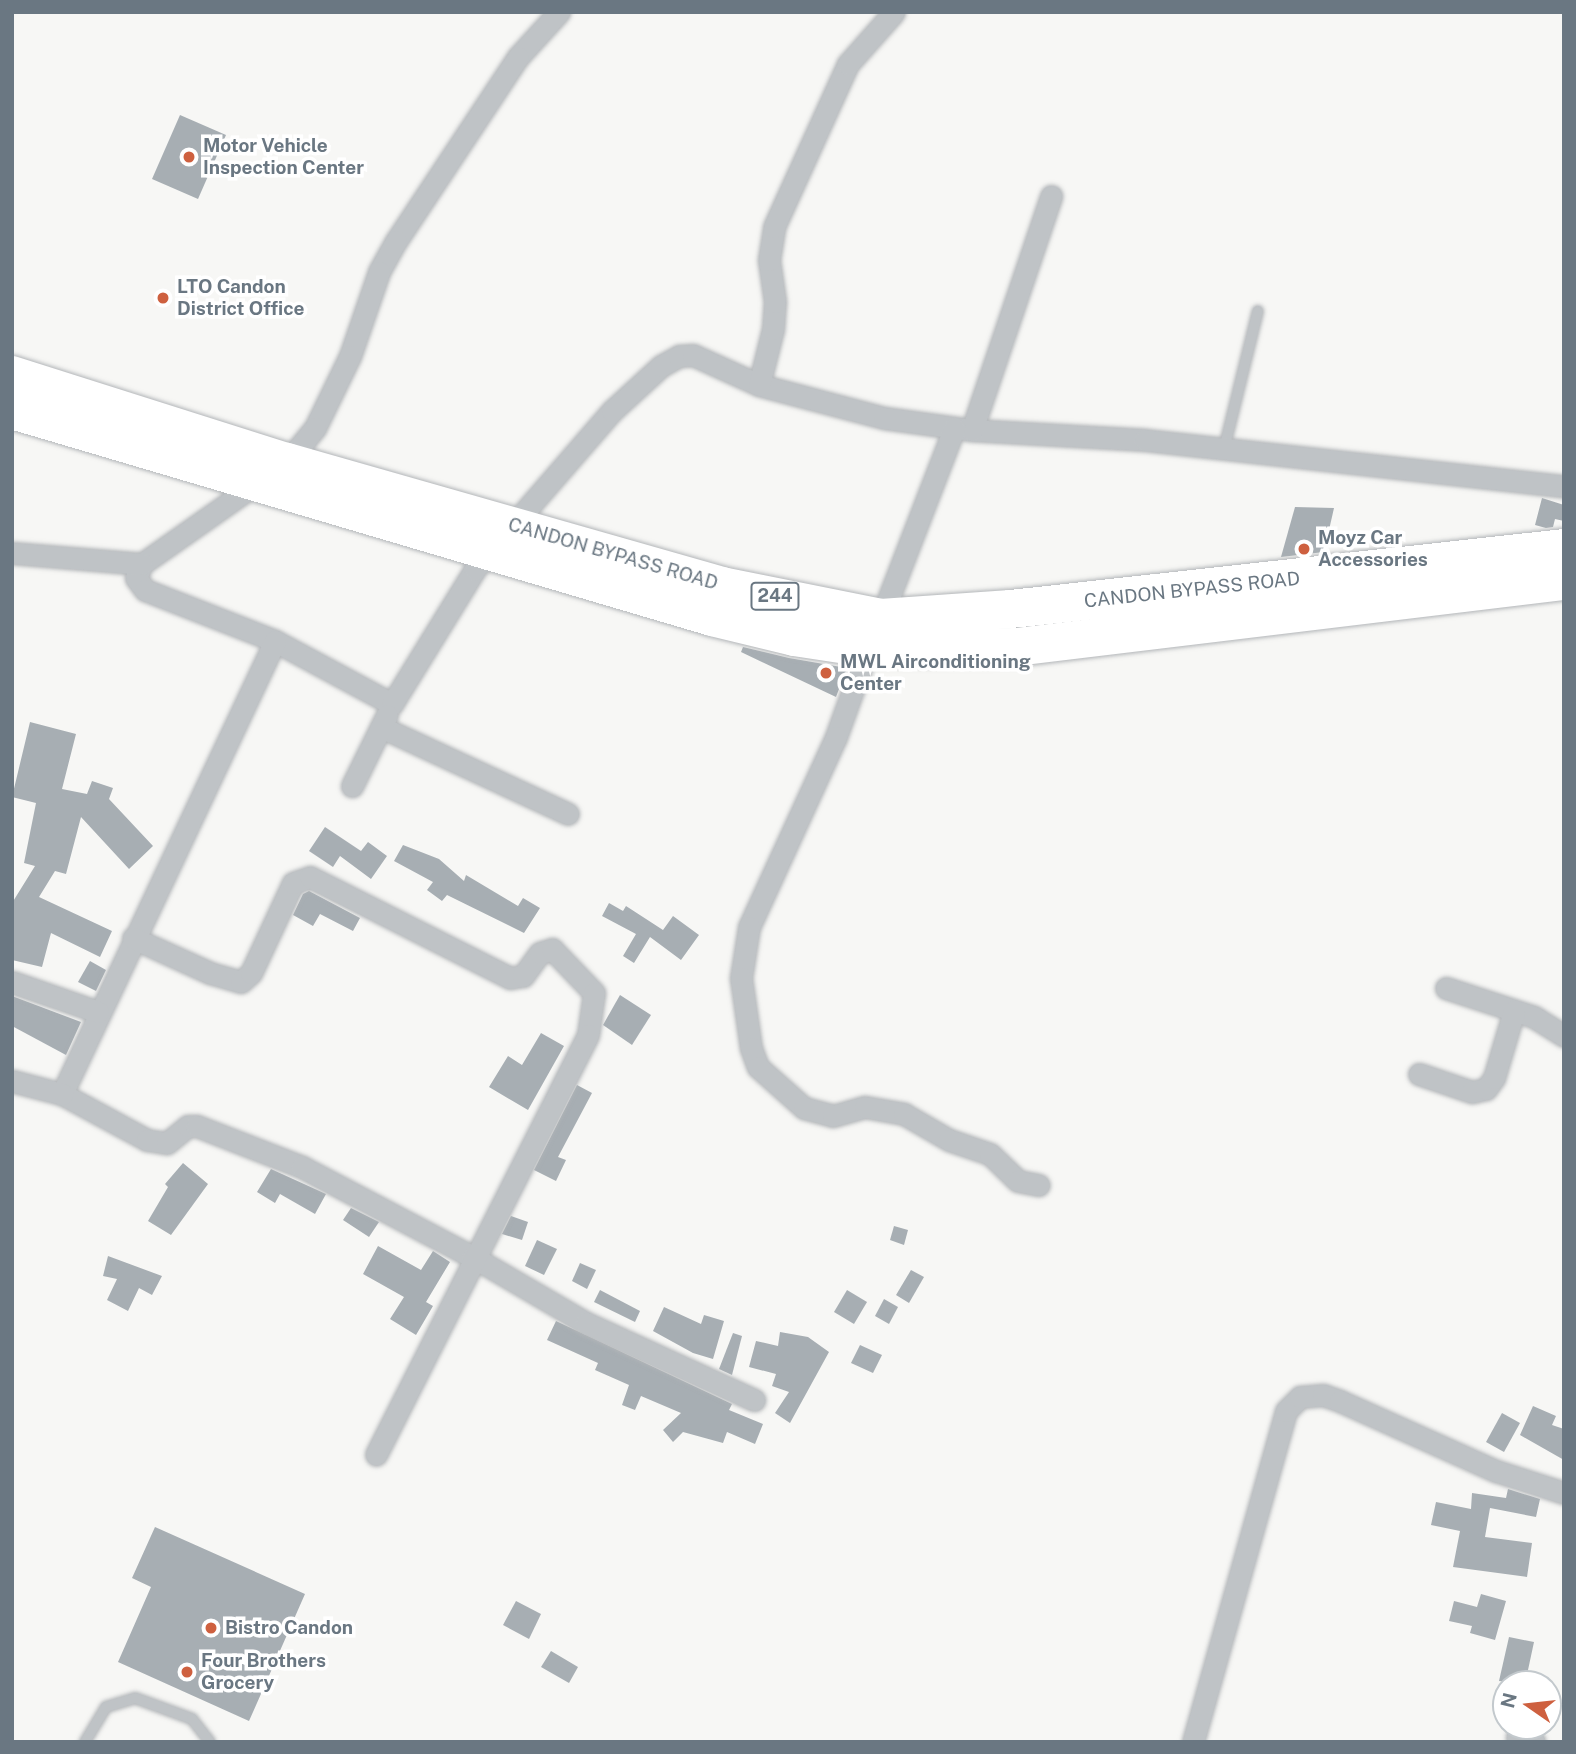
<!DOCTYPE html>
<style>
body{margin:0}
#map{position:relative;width:1576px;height:1754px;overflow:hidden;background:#f7f7f5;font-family:"Public Sans",sans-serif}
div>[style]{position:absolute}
.building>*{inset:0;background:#a7aeb3}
.roads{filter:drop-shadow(0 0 2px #b3b6b9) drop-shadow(0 0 2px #b3b6b9)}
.lane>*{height:10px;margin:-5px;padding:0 5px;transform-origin:5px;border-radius:5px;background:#bfc3c6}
.street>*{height:21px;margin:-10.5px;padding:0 10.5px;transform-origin:10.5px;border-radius:10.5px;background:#bfc3c6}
.highway>*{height:38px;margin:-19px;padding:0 19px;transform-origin:19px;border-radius:19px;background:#fff}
.dots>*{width:19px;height:19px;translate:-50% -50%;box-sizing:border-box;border:4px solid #fff;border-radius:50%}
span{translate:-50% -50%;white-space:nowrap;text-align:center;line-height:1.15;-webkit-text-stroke:7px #fff;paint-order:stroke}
.shield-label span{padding:2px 5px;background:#fff;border:2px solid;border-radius:5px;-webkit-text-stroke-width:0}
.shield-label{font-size:18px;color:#6a7782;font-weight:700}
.poi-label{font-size:19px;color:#6a7782;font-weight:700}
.left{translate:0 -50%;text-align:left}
.street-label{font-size:19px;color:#6a7782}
.frame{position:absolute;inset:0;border:14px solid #6a7782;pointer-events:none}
.north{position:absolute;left:1492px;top:1670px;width:70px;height:70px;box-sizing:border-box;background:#fff;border:2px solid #c3c9cd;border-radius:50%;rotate:284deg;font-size:19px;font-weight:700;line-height:28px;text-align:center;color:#6a7782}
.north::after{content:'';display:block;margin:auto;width:24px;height:32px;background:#ce603f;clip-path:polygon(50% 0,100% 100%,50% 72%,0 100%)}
</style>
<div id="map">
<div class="building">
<i style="clip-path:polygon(180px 115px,226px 135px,198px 199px,152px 179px)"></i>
<i style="clip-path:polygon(1542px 498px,1564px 505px,1564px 521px,1555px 519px,1553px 527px,1546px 528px,1535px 525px)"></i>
<i style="clip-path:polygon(1295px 507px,1334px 508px,1324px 552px,1281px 557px)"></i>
<i style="clip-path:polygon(743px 647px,789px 658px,847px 668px,836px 697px,741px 652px)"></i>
<i style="clip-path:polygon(30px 722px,76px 734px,62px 789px,87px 794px,92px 781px,113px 788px,109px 799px,153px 846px,129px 869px,81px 817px,66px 874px,55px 871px,39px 897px,112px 931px,100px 957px,51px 933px,42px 967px,12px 960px,12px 903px,35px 866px,24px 863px,36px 803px,12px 797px)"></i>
<i style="clip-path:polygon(325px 827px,361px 851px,368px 842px,387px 856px,371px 879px,340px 856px,333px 867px,309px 851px)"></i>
<i style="clip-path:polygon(403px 845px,439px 859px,464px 881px,466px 875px,518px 906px,523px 898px,540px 908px,524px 933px,447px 895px,442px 901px,427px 890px,433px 882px,394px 861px)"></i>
<i style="clip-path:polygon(309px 891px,360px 918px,353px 931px,320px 914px,313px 926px,293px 915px,303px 894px)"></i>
<i style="clip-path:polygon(609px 903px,623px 911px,626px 906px,663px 930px,673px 916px,699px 935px,681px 960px,650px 937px,634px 963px,623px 956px,636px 934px,602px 916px)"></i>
<i style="clip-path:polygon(90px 961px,106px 970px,96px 991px,78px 982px)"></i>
<i style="clip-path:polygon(620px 995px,651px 1015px,632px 1045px,603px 1025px)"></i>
<i style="clip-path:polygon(12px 996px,81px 1022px,66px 1055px,12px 1026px)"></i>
<i style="clip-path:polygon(541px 1033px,564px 1046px,528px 1110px,489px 1087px,508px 1056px,522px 1065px)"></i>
<i style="clip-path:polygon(577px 1085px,592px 1093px,558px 1157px,566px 1160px,556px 1181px,534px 1170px)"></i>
<i style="clip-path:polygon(183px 1163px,208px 1184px,171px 1235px,148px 1221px,168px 1187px,165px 1184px)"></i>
<i style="clip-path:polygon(271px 1169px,326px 1194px,315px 1214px,280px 1194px,275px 1203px,257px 1192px)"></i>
<i style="clip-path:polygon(351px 1208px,379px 1222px,369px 1237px,343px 1220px)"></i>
<i style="clip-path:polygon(511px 1216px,528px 1222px,522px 1240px,502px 1234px)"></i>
<i style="clip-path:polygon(894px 1226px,908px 1230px,904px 1245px,890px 1240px)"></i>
<i style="clip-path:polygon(537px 1240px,557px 1249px,544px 1275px,525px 1266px)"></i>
<i style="clip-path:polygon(378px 1246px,421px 1270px,433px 1251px,450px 1262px,426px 1302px,433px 1306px,416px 1335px,390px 1319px,404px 1297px,363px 1274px)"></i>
<i style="clip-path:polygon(108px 1256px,162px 1276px,152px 1295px,139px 1288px,128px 1311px,107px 1300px,117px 1279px,103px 1276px)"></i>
<i style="clip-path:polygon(580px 1263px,596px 1270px,587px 1289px,572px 1281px)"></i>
<i style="clip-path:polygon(911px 1270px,924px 1277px,909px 1303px,896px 1295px)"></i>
<i style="clip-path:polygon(600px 1290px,640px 1311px,635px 1322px,594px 1302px)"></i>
<i style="clip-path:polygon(847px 1290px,867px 1302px,854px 1324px,834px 1312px)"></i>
<i style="clip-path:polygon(884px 1299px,898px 1307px,889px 1324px,875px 1316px)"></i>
<i style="clip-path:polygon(664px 1307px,701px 1324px,704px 1315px,724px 1321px,713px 1359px,693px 1353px,653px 1331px)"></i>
<i style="clip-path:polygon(556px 1321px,732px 1404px,729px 1410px,763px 1424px,755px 1444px,727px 1432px,723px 1443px,683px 1432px,673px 1442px,663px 1430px,681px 1413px,641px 1396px,635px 1410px,622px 1405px,629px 1385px,595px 1370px,598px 1363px,547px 1340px)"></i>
<i style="clip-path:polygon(780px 1332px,808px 1337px,829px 1352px,790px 1423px,775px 1413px,789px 1392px,772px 1386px,776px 1374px,749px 1367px,756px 1341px,778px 1346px)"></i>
<i style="clip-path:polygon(733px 1333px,742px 1336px,732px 1375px,719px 1369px)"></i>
<i style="clip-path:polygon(860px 1345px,882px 1355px,873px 1373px,851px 1363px)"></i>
<i style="clip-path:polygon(1533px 1406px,1556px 1416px,1552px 1425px,1564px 1429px,1564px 1460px,1520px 1435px)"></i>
<i style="clip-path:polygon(1502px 1413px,1520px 1423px,1504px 1452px,1486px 1442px)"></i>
<i style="clip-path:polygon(1508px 1489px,1540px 1499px,1536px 1517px,1490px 1508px,1485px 1537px,1532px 1543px,1527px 1577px,1453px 1567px,1460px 1531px,1431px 1525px,1436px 1502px,1471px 1509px,1472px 1493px,1506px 1498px)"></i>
<i style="clip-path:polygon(155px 1527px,305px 1594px,249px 1721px,118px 1662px,151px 1587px,132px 1578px)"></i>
<i style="clip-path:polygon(1481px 1594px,1506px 1601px,1495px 1640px,1470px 1633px,1472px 1626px,1449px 1621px,1454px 1601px,1477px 1607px)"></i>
<i style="clip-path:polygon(516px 1601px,541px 1614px,529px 1639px,503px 1625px)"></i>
<i style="clip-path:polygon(1509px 1637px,1534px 1642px,1525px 1684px,1499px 1681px)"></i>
<i style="clip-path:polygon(551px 1651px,578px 1667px,569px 1683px,541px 1667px)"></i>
</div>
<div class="roads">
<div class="lane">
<i style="left:1224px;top:449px;width:142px;rotate:-76.2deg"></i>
<i style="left:85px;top:1742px;width:41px;rotate:-59deg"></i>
<i style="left:106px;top:1707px;width:30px;rotate:-17deg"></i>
<i style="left:135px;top:1698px;width:61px;rotate:20.2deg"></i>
<i style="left:192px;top:1719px;width:29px;rotate:52deg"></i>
</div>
<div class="street">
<i style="left:559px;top:12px;width:61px;rotate:132.3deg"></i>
<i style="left:518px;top:57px;width:221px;rotate:123.5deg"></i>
<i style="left:396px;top:241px;width:35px;rotate:119deg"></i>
<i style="left:379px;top:272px;width:89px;rotate:109deg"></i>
<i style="left:350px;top:356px;width:80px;rotate:115.9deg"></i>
<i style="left:315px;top:428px;width:44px;rotate:129.5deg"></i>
<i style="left:287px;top:462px;width:177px;rotate:144.9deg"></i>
<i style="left:142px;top:564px;width:15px;rotate:113deg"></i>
<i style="left:136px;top:578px;width:15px;rotate:53deg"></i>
<i style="left:145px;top:590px;width:140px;rotate:21.4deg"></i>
<i style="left:275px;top:641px;width:133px;rotate:28.3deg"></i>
<i style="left:392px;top:704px;width:158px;rotate:-58.4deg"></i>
<i style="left:475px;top:569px;width:209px;rotate:-49.1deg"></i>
<i style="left:612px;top:411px;width:67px;rotate:-42.6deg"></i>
<i style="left:661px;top:366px;width:21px;rotate:-29deg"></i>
<i style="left:679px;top:356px;width:14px;rotate:-4deg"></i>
<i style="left:693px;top:355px;width:72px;rotate:24.4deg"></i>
<i style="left:759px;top:385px;width:129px;rotate:14.8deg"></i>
<i style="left:884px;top:418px;width:89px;rotate:7.8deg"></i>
<i style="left:972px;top:430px;width:173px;rotate:3.3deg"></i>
<i style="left:1145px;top:440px;width:422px;rotate:6.3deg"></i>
<i style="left:759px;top:385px;width:58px;rotate:-76deg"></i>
<i style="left:773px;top:329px;width:27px;rotate:-86deg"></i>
<i style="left:775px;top:302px;width:42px;rotate:-98.1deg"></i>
<i style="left:769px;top:260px;width:33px;rotate:-81deg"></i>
<i style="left:774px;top:227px;width:179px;rotate:-65.6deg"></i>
<i style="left:848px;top:64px;width:69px;rotate:-48.5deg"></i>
<i style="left:972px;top:430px;width:247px;rotate:-71.3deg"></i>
<i style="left:12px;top:553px;width:130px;rotate:4.8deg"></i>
<i style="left:881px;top:618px;width:203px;rotate:-68.9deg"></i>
<i style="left:275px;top:641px;width:501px;rotate:115.18deg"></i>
<i style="left:62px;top:1094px;width:97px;rotate:28.4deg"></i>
<i style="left:147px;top:1140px;width:20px;rotate:9deg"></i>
<i style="left:167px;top:1143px;width:27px;rotate:-39deg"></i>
<i style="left:188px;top:1126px;width:9px"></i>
<i style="left:197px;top:1126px;width:113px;rotate:21.3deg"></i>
<i style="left:302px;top:1167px;width:193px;rotate:27.8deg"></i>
<i style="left:473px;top:1257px;width:131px;rotate:30.3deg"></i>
<i style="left:586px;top:1323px;width:185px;rotate:24.6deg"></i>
<i style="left:868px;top:648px;width:95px;rotate:109.8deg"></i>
<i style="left:836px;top:737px;width:209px;rotate:114.6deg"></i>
<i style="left:749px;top:927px;width:52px;rotate:98.9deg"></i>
<i style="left:741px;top:978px;width:71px;rotate:81.9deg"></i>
<i style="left:751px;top:1048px;width:20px;rotate:70deg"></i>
<i style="left:758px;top:1067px;width:62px;rotate:41.7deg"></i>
<i style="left:804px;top:1108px;width:30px;rotate:15deg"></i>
<i style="left:833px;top:1116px;width:33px;rotate:-16deg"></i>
<i style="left:865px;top:1107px;width:40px;rotate:10deg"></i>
<i style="left:904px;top:1114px;width:52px;rotate:30deg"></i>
<i style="left:949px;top:1140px;width:43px;rotate:18.9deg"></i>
<i style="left:990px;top:1154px;width:39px;rotate:44deg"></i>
<i style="left:1018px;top:1181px;width:21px;rotate:11deg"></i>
<i style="left:381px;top:727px;width:206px;rotate:24.9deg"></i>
<i style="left:352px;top:786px;width:79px;rotate:-63.8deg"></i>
<i style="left:133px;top:938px;width:85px;rotate:24.4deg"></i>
<i style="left:210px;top:973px;width:32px;rotate:16deg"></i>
<i style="left:241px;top:982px;width:13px;rotate:-42deg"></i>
<i style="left:251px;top:973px;width:99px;rotate:-65deg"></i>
<i style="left:293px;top:883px;width:18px;rotate:-19deg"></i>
<i style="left:310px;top:877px;width:224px;rotate:26.8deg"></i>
<i style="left:510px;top:978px;width:13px;rotate:-9deg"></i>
<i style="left:523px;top:976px;width:29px;rotate:-54deg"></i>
<i style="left:540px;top:953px;width:13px;rotate:-18deg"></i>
<i style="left:552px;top:949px;width:61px;rotate:46.3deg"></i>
<i style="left:594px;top:993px;width:42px;rotate:98.1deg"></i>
<i style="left:588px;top:1035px;width:470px;rotate:116.8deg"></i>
<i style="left:12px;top:982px;width:91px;rotate:19.2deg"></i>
<i style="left:1446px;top:988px;width:93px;rotate:18.2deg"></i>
<i style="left:1534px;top:1017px;width:36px;rotate:32deg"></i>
<i style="left:1419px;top:1074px;width:56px;rotate:18.8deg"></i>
<i style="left:1472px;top:1092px;width:14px;rotate:-12deg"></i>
<i style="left:1486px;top:1089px;width:14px;rotate:-54deg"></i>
<i style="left:1494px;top:1078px;width:70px;rotate:-73.4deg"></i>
<i style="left:12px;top:1081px;width:52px;rotate:14.6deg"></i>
<i style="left:1517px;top:1737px;width:18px;rotate:16deg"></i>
<i style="left:1193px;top:1742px;width:344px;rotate:-74.3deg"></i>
<i style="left:1286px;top:1411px;width:20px;rotate:-45deg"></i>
<i style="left:1300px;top:1397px;width:23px;rotate:-5deg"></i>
<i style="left:1323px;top:1395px;width:18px;rotate:19deg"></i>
<i style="left:1340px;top:1401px;width:171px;rotate:24.2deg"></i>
<i style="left:1496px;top:1471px;width:71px;rotate:17.9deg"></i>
</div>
<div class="highway">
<i style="left:12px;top:375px;width:288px;rotate:17.6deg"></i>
<i style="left:287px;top:462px;width:451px;rotate:15.9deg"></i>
<i style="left:721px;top:586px;width:163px;rotate:11.3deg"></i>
<i style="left:881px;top:618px;width:130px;rotate:-4deg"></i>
<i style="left:1011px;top:609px;width:556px;rotate:-6.29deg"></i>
<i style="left:12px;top:410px;width:730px;rotate:16.47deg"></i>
<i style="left:712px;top:617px;width:84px;rotate:13.7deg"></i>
<i style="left:794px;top:637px;width:75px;rotate:8.5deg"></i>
<i style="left:868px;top:648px;width:148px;rotate:-0.4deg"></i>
<i style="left:1016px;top:647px;width:552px;rotate:-6.87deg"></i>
</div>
</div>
<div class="dots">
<i style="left:189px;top:157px;background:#ce603f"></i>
<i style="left:163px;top:298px;background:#ce603f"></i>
<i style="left:1304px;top:549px;background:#ce603f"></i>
<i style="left:826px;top:673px;background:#ce603f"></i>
<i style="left:211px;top:1628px;background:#ce603f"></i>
<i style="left:187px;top:1672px;background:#ce603f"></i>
</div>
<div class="shield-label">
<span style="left:775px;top:596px">244</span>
</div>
<div class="poi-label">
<span class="left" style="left:203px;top:157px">Motor Vehicle<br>Inspection Center</span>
<span class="left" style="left:177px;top:298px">LTO Candon<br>District Office</span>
<span class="left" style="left:1318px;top:549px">Moyz Car<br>Accessories</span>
<span class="left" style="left:840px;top:673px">MWL Airconditioning<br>Center</span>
<span class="left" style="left:225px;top:1628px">Bistro Candon</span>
<span class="left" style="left:201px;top:1672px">Four Brothers<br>Grocery</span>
</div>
<div class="street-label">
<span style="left:613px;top:554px;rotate:16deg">CANDON BYPASS ROAD</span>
<span style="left:1192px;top:590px;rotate:-6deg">CANDON BYPASS ROAD</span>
</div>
<div class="frame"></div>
<div class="north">N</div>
</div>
